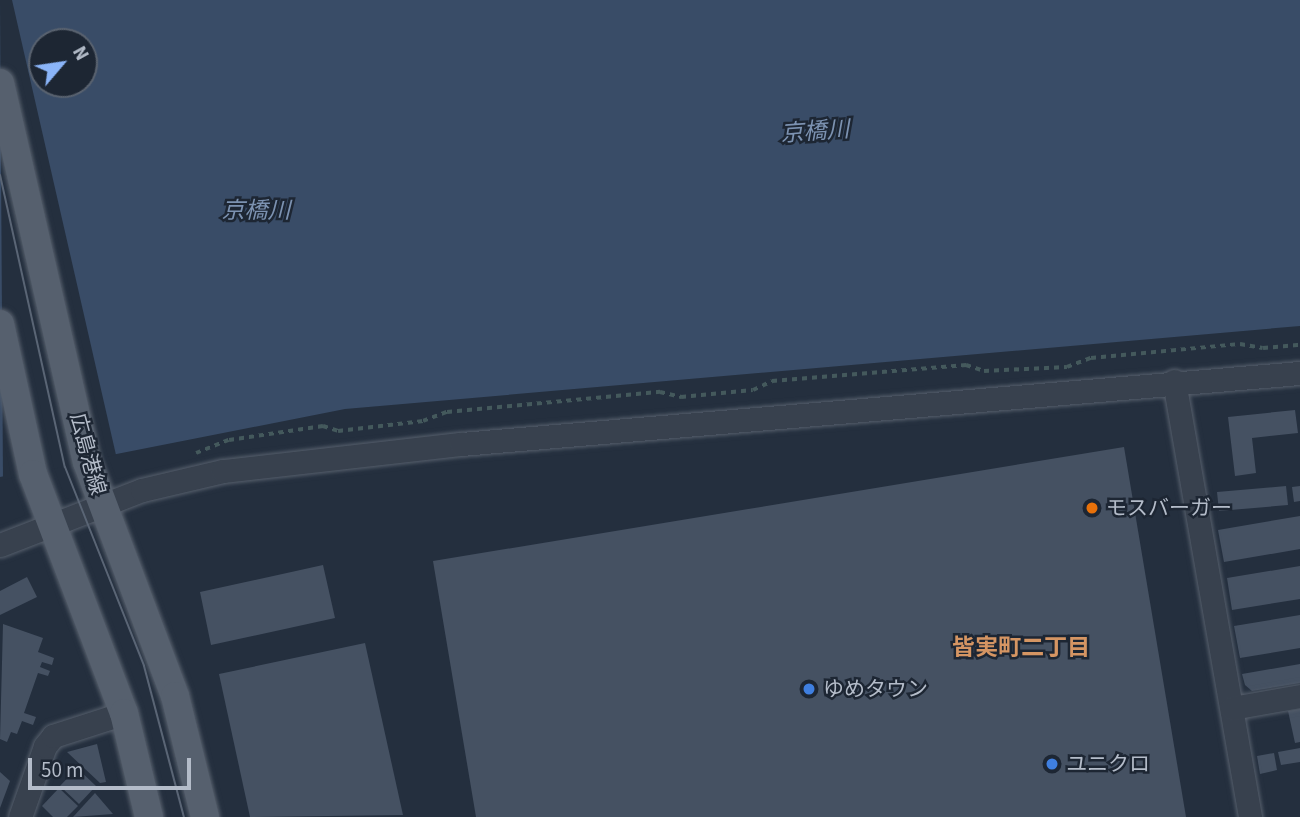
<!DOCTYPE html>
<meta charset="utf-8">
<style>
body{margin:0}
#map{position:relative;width:1300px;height:817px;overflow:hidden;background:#242f3e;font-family:"Source Sans 3","Noto Sans JP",sans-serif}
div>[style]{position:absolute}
.water>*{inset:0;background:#394c67}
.pier>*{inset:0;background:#242f3e}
.building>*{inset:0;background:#455162}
.path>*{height:3.5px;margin-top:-1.75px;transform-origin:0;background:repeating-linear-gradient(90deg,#44595c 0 5px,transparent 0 10px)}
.roads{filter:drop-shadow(0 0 2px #565f6c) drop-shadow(0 0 2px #565f6c)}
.minor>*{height:23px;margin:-11.5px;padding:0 11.5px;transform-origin:11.5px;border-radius:11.5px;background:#38414e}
.major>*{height:28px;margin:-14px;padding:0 14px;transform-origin:14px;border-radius:14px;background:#56606e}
.tram>*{height:2px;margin:-1px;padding:0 1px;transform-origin:1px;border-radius:1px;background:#5a6575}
.dots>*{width:19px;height:19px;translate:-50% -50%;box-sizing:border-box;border:4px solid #1d2633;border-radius:50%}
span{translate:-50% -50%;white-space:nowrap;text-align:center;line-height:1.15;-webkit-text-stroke:5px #1d2633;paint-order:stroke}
.street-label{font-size:21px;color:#b4bcc9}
.poi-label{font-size:21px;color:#b4bcc9}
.left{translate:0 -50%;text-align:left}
.water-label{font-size:23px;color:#7c92b1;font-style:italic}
.neighbourhood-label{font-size:23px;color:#d59563;font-weight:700}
.north{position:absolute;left:28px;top:28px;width:70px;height:70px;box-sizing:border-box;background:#1d2633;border:2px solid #59626f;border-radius:50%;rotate:61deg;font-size:19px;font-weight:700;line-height:28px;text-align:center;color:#b4bcc9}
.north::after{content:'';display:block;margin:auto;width:24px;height:32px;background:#8ab4f8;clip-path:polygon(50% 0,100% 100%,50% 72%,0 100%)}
.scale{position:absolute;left:28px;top:758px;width:163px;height:32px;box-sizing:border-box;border:4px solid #b4bcc9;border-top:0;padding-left:9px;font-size:21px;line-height:24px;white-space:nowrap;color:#b4bcc9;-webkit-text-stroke:5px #1d2633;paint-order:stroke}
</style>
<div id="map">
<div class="water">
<i style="clip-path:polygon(evenodd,0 0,1300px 0,1300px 326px,345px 409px,0 477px,0 0,42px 42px,84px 42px,84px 84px,42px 84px,42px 42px)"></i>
</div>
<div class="pier">
<i style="clip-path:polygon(0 0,12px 0,116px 455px,3px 480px)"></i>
</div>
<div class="building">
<i style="clip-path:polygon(1295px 410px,1298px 433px,1252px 438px,1256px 473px,1235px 476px,1228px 417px)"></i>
<i style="clip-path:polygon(1124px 447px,1186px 817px,476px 817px,433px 561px)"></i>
<i style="clip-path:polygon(1286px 486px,1288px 505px,1219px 511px,1217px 492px)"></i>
<i style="clip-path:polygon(1300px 486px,1300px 501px,1294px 502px,1292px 487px)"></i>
<i style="clip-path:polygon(1300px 516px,1300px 549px,1224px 562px,1218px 530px)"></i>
<i style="clip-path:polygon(323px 565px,335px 618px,211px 645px,200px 592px)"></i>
<i style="clip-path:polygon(1300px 566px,1300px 599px,1232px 610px,1227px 578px)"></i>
<i style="clip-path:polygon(27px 577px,37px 597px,0 615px,0 591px)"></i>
<i style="clip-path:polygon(1300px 615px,1300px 648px,1240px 658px,1234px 626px)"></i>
<i style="clip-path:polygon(3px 624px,43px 638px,38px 652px,54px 658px,52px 665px,42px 662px,40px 667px,50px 671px,48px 676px,38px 673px,24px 713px,36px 717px,33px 725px,22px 721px,17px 734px,11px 732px,7px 742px,0 739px)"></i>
<i style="clip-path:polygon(365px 643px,403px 815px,250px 817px,219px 674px)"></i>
<i style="clip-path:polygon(1300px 664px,1300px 683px,1252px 691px,1245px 685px,1242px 674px)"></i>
<i style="clip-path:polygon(1300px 709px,1300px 742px,1295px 743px,1288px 711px)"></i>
<i style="clip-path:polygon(97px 744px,106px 782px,100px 783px,67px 752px)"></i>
<i style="clip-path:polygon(1300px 748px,1300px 762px,1281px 765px,1278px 752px)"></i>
<i style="clip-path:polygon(1274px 753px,1277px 770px,1260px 774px,1257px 756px)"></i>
<i style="clip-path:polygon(77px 768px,96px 786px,79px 804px,60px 786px)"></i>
<i style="clip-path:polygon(0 772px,10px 781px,0 808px)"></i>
<i style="clip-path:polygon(59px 788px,78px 806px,67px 817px,53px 817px,42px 806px)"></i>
<i style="clip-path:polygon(95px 793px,113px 814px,73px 817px)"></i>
</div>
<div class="path">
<i style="left:196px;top:453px;width:35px;rotate:-22deg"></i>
<i style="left:229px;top:440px;width:95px;rotate:-8.5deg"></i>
<i style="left:323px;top:426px;width:16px;rotate:18deg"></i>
<i style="left:338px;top:431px;width:86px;rotate:-6.7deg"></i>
<i style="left:423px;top:421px;width:26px;rotate:-21deg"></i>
<i style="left:447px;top:412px;width:214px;rotate:-5.4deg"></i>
<i style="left:660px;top:392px;width:22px;rotate:13deg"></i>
<i style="left:681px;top:397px;width:72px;rotate:-5.6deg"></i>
<i style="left:753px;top:390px;width:21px;rotate:-25deg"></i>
<i style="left:772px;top:381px;width:195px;rotate:-4.7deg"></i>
<i style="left:966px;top:365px;width:19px;rotate:18deg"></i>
<i style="left:984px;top:371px;width:83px;rotate:-2.8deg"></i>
<i style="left:1067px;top:367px;width:26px;rotate:-21deg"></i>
<i style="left:1091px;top:358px;width:150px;rotate:-5.4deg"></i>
<i style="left:1240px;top:344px;width:23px;rotate:10deg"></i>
<i style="left:1263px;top:348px;width:37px;rotate:-5deg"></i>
</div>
<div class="roads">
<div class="minor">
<i style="left:1174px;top:381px;width:443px;rotate:80.1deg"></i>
<i style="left:0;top:545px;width:152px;rotate:-21.2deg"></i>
<i style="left:142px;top:490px;width:83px;rotate:-13.2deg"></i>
<i style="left:223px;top:471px;width:240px;rotate:-6.5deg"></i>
<i style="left:461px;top:444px;width:842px;rotate:-4.84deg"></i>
<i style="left:1232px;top:708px;width:69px;rotate:-10deg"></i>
<i style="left:20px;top:817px;width:75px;rotate:-70.6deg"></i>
<i style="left:45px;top:746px;width:13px;rotate:-51deg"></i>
<i style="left:53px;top:736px;width:75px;rotate:-17.9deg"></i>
</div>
<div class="major">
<i style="left:0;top:83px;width:389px;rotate:77.1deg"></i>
<i style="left:87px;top:462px;width:250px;rotate:69.4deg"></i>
<i style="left:175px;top:696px;width:125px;rotate:76.1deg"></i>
<i style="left:0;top:324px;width:154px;rotate:77.6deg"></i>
<i style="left:33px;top:474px;width:256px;rotate:69.2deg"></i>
<i style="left:124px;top:713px;width:107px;rotate:76.5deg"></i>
</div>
</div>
<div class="tram">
<i style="left:0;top:175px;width:299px;rotate:77.5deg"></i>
<i style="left:65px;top:467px;width:214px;rotate:68.3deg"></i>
<i style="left:144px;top:666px;width:156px;rotate:75.2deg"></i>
</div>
<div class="dots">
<i style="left:1092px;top:508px;background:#e8710a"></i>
<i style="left:809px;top:689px;background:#3f7fe0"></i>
<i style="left:1052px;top:764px;background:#3f7fe0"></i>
</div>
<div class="street-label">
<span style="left:88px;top:454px;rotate:75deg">広島港線</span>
</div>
<div class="poi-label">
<span class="left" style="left:1106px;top:508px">モスバーガー</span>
<span class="left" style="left:823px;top:689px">ゆめタウン</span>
<span class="left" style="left:1066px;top:764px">ユニクロ</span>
</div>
<div class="water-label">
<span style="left:815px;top:132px;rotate:-4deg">京橋川</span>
<span style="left:256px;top:211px">京橋川</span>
</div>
<div class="neighbourhood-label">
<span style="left:1021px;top:648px">皆実町二丁目</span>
</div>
<div class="north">N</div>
<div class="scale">50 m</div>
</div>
